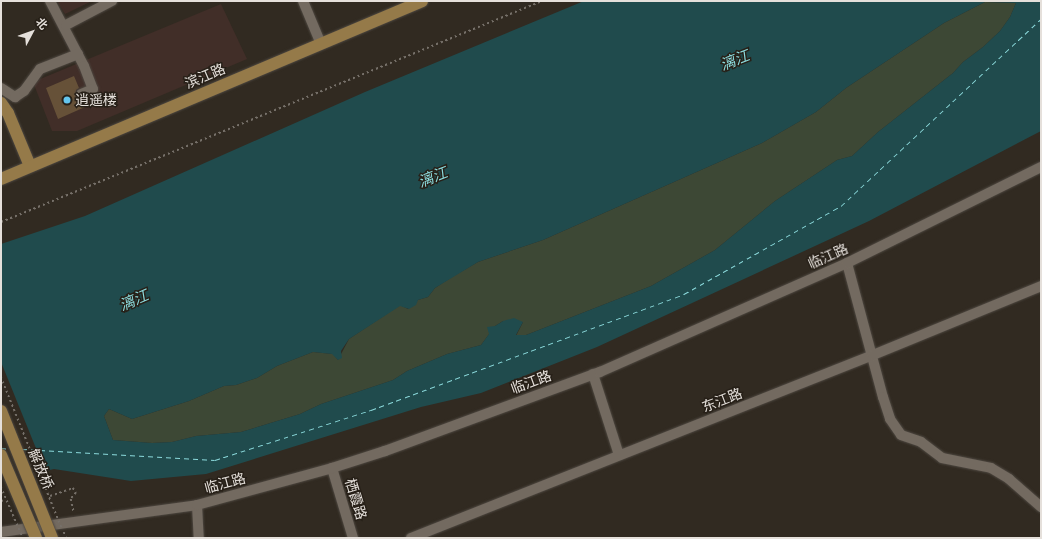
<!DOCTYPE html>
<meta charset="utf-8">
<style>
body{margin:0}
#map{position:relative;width:1042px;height:539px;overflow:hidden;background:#312a21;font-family:"Work Sans","Noto Sans SC",sans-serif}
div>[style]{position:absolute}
.commercial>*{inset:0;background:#412e28}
.green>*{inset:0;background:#3d4835}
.water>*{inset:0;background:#204b4d}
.pier>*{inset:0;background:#312a21}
.ferry>*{height:1px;margin-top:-0.5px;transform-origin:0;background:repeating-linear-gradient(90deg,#8bdadc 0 5px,transparent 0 9px)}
.building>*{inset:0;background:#665138}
.path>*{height:1.5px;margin-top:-0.75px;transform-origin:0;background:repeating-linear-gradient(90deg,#767069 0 2px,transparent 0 5px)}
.roads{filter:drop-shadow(0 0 1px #4e4841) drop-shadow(0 0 1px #4e4841)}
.minor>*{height:10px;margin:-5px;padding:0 5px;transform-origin:5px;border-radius:5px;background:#736a60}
.major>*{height:12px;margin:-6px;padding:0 6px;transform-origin:6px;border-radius:6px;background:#957a49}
.path-bridge>*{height:1.5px;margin-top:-0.75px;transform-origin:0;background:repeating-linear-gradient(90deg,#767069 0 2px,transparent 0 5px)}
.bridges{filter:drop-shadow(0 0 1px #4e4841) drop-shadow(0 0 1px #4e4841)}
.major-bridge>*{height:12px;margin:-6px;padding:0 6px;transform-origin:6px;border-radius:6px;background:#957a49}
.dots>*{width:11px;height:11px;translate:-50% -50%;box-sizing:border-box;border:2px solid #272018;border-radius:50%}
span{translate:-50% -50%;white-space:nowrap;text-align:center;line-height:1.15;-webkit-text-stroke:3px #272018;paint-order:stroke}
.street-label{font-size:14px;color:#e5e0db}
.poi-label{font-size:14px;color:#e5e0db}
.left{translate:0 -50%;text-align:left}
.water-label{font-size:15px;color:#8bdadc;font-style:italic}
.frame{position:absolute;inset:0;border:2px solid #e5e0db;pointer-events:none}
.north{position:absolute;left:12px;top:12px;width:40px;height:40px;-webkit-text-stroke:3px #272018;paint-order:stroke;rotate:49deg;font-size:11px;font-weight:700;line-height:16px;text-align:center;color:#e5e0db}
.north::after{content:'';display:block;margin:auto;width:14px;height:18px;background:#e5e0db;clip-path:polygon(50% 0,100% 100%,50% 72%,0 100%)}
</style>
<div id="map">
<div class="commercial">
<i style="clip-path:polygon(57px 1px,92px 1px,65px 14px)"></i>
<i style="clip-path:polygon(221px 4px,247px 59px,77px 131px,52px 131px,33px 82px)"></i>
</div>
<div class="green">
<i style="clip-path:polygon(985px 2px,1016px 3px,1010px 17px,1000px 31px,983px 47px,963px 62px,953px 73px,878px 132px,852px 156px,837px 160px,775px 201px,715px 250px,651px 286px,526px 335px,516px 336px,523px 322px,503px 321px,495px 326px,481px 345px,447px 354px,407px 371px,393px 380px,321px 404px,300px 414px,241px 432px,196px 436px,172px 442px,152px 443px,113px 440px,104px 416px,109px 409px,132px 419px,189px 401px,224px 386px,236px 385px,257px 378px,277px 366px,313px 352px,333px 354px,338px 360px,349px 339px,400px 305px,408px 309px,418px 300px,428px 297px,435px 288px,452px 277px,478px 262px,543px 240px,762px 143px,816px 112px,846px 88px,944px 23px)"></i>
</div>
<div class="water">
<i style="clip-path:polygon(evenodd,584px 1px,1041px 1px,1041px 131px,869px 221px,597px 347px,481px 393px,421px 407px,206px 474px,131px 481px,54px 469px,1px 481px,1px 244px,85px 216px,365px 92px,584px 1px,985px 2px,1016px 3px,1010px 17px,1000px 31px,983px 47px,963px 62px,953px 73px,878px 132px,852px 156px,837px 160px,775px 201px,715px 250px,651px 286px,526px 335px,516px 335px,523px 322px,514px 318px,503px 321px,495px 326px,487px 327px,489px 334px,481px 345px,447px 354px,407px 371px,393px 380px,321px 404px,300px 414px,241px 432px,196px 436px,172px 442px,152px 443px,113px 440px,104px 416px,109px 409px,132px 419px,189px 401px,224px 386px,236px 385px,257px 378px,277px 366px,313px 352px,332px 354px,338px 360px,342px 358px,341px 351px,349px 339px,400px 306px,409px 309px,416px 305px,418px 300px,428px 297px,435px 288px,478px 262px,543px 240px,762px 143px,816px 112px,846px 88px,944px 23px,985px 2px)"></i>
</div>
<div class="pier">
<i style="clip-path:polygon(1px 362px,46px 473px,1px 483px)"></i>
</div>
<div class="ferry">
<i style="left:1px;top:448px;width:9px;rotate:6deg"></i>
<i style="left:22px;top:449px;width:193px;rotate:3.3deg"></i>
<i style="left:215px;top:460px;width:164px;rotate:-17.8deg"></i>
<i style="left:371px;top:410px;width:334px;rotate:-20.3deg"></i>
<i style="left:684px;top:294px;width:180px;rotate:-29.3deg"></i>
<i style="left:841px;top:206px;width:274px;rotate:-43.1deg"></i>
</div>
<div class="building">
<i style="clip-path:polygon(74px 76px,79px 88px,76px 90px,75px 96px,77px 99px,83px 100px,85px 107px,58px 119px,46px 88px)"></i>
</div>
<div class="path">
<i style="left:1px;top:222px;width:584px;rotate:-22.22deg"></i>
<i style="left:50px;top:496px;width:24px;rotate:-19deg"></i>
<i style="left:73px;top:488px;width:6px;rotate:59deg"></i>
<i style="left:76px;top:493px;width:8px;rotate:130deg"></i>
<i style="left:71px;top:499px;width:14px;rotate:78deg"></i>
<i style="left:1px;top:501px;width:5px;rotate:-11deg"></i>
<i style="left:64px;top:532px;width:6px;rotate:72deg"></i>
</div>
<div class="roads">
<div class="minor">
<i style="left:50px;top:1px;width:73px;rotate:62.4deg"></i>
<i style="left:84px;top:66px;width:25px;rotate:69deg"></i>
<i style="left:93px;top:89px;width:13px;rotate:157deg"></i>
<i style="left:303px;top:1px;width:47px;rotate:67.3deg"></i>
<i style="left:66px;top:25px;width:52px;rotate:-27.6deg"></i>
<i style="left:1px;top:88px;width:17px;rotate:33deg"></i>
<i style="left:15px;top:97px;width:11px;rotate:-34deg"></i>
<i style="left:24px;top:91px;width:27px;rotate:-54deg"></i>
<i style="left:40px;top:69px;width:41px;rotate:-21.5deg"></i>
<i style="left:847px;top:263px;width:139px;rotate:75deg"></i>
<i style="left:883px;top:397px;width:23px;rotate:72deg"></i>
<i style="left:890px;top:419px;width:19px;rotate:55deg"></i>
<i style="left:901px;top:435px;width:21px;rotate:19deg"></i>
<i style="left:921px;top:442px;width:26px;rotate:37deg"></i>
<i style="left:942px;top:458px;width:50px;rotate:11.5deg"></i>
<i style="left:991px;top:468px;width:21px;rotate:31deg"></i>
<i style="left:1009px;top:479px;width:43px;rotate:41.2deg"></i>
<i style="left:593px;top:374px;width:85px;rotate:72.2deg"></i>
<i style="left:332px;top:468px;width:73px;rotate:73.3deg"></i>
<i style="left:197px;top:505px;width:33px;rotate:87deg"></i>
<i style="left:1px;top:532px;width:198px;rotate:-7.8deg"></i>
<i style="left:197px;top:505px;width:140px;rotate:-15.3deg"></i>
<i style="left:332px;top:468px;width:56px;rotate:-17.8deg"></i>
<i style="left:385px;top:451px;width:229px;rotate:-20.2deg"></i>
<i style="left:600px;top:372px;width:270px;rotate:-23.8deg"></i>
<i style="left:847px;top:263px;width:216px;rotate:-26.3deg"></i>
<i style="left:411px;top:538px;width:497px;rotate:-21.6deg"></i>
<i style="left:873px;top:355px;width:182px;rotate:-22.3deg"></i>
</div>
<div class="major">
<i style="left:1px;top:103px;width:12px;rotate:55deg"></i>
<i style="left:8px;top:113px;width:57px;rotate:67.5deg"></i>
<i style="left:1px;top:179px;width:457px;rotate:-22.9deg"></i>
</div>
</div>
<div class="path-bridge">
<i style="left:1px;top:377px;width:164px;rotate:68.1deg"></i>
<i style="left:1px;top:487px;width:56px;rotate:66.7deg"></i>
</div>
<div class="bridges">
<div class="major-bridge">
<i style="left:1px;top:411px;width:137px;rotate:68.1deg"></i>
<i style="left:1px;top:455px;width:90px;rotate:67.1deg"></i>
</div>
</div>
<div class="dots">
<i style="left:67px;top:100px;background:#64c5ee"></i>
</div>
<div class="street-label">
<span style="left:205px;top:76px;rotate:-23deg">滨江路</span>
<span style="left:828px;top:256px;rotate:-24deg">临江路</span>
<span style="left:531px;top:382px;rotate:-20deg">临江路</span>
<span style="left:722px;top:400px;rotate:-21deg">东江路</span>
<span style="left:41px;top:469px;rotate:67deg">解放桥</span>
<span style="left:225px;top:483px;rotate:-15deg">临江路</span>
<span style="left:356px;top:499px;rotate:73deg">栖霞路</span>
</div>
<div class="poi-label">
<span class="left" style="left:75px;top:100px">逍遥楼</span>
</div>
<div class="water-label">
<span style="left:735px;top:61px;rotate:-21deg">漓江</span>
<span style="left:433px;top:178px;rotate:-21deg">漓江</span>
<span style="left:134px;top:301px;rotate:-23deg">漓江</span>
</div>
<div class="frame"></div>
<div class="north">北</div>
</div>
